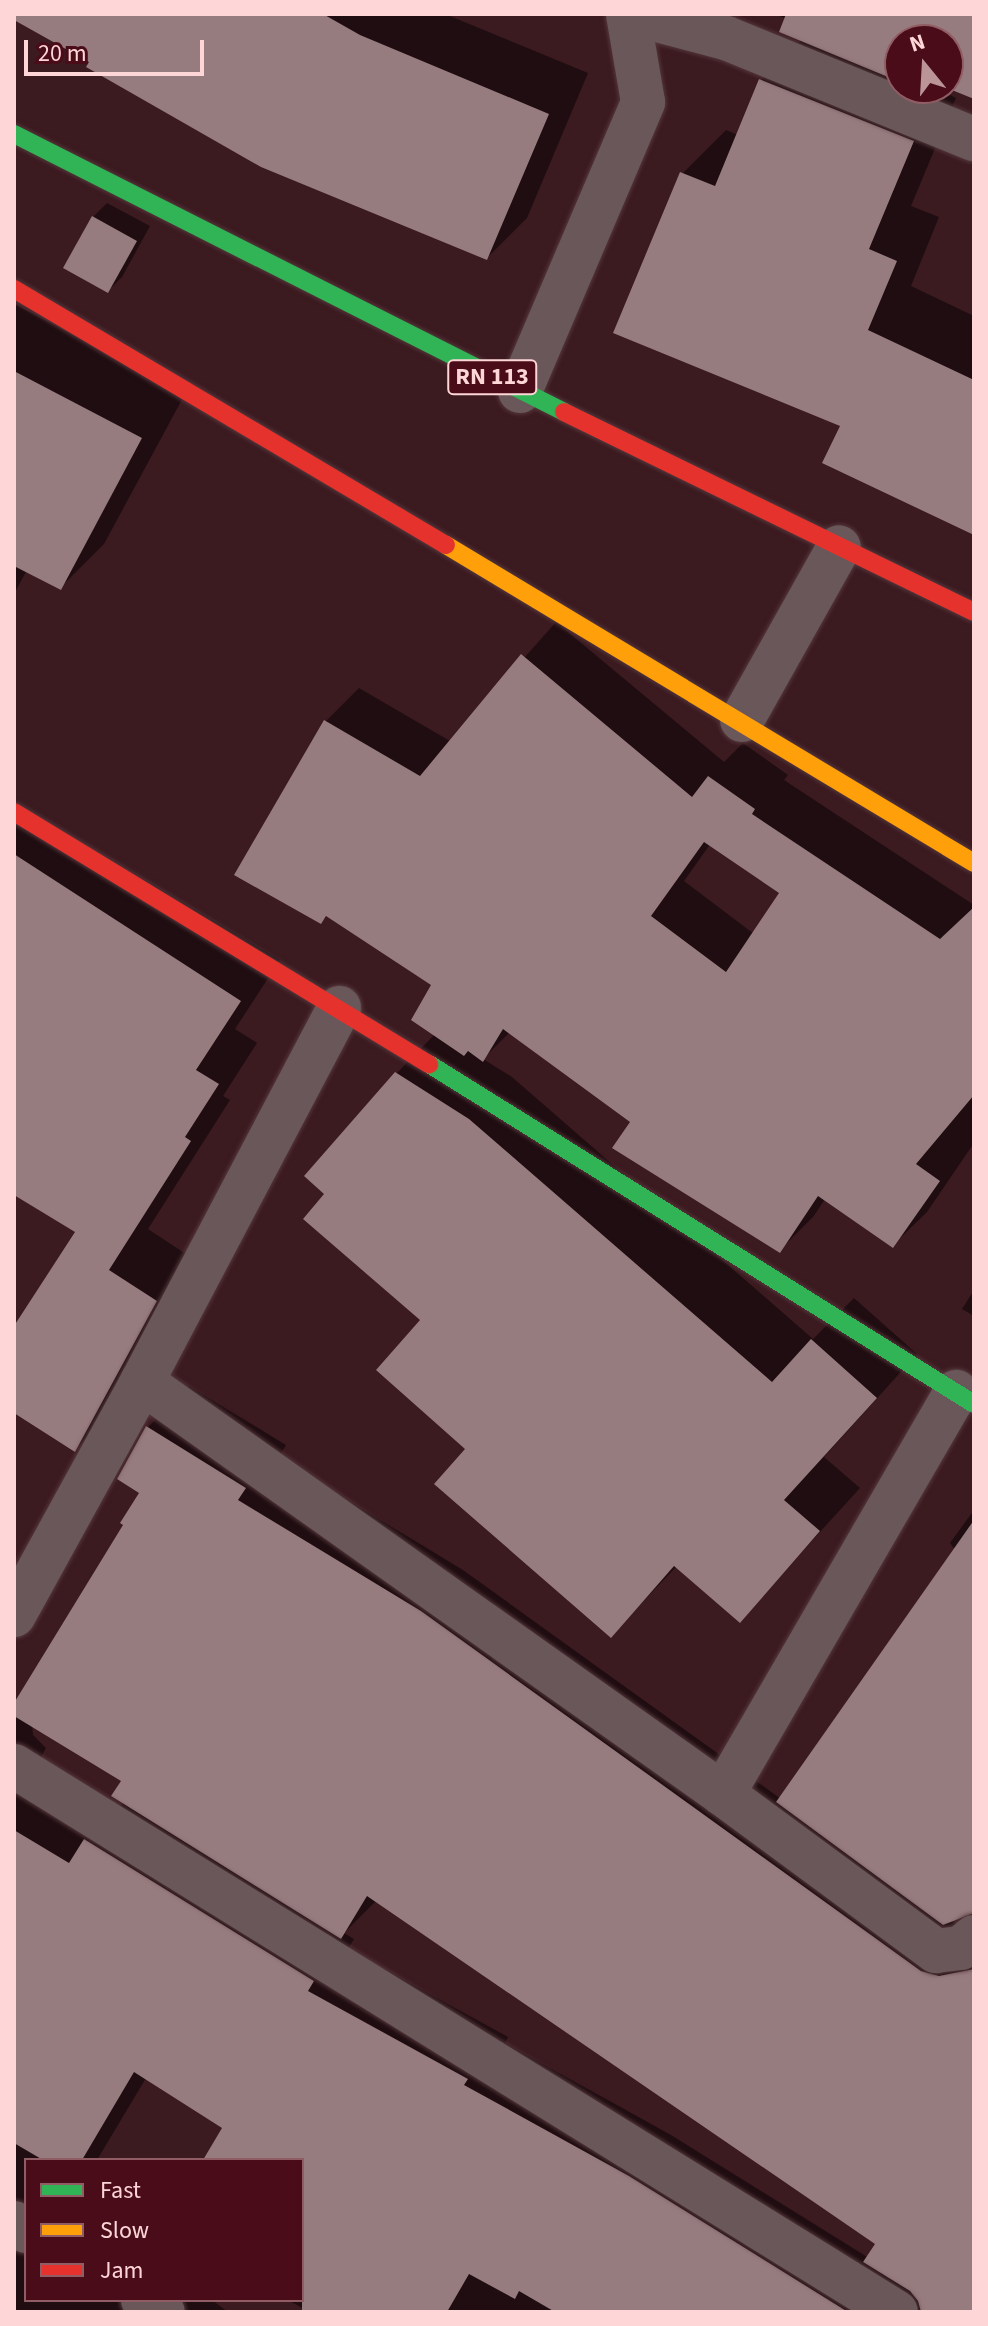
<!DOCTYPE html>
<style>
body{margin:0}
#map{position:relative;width:988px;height:2326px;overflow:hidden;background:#3b1a20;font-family:"Source Sans 3",sans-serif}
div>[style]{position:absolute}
.shadow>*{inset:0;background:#0007}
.building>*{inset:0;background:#977c7f}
.roads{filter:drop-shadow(0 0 2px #54373b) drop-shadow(0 0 2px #54373b)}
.street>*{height:44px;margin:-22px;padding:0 22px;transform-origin:22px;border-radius:22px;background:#695759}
.fast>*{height:18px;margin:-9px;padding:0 9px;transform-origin:9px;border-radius:9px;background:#30b455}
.slow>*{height:18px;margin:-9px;padding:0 9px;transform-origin:9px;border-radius:9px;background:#ff9f0a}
.jam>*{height:18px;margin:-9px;padding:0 9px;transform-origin:9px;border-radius:9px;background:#e5322d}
span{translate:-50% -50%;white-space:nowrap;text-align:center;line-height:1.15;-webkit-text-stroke:8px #490c18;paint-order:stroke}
.shield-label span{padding:2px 6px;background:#490c18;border:2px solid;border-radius:6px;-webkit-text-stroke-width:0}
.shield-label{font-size:24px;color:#fed6d7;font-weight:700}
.frame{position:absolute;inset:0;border:16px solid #fed6d7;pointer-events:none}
.legend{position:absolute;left:24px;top:2158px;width:280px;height:144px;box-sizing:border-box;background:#490c18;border:2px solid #915d64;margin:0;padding:10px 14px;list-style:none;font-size:24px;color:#fed6d7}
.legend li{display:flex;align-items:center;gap:16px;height:40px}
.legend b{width:40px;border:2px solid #915d64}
.north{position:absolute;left:884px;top:24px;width:80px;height:80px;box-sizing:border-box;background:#490c18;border:2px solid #915d64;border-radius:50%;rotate:342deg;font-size:22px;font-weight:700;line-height:32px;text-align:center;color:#fed6d7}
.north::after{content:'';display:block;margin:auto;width:28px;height:36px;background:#ba9497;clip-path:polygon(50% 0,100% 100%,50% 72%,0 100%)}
.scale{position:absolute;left:24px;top:40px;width:180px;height:36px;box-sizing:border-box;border:4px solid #fed6d7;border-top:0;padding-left:10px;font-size:24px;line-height:28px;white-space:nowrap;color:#fed6d7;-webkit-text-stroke:6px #490c18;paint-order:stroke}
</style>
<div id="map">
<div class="shadow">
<i style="clip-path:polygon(77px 14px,445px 14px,588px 73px,527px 218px,487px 258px,92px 61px)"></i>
<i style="clip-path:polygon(775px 14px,974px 14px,974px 97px,948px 40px,900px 40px,900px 88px,937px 88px,956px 98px,911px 206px,939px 217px,911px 286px,974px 316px,974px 533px,843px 425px,682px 174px,726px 130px,738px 135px,761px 80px,801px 40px,786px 19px)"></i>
<i style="clip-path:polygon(107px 203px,150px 226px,122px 277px,108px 291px,93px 217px)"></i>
<i style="clip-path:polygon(14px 304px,185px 394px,104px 544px,60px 588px,27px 570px,14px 594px)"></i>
<i style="clip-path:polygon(evenodd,556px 622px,724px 762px,743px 743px,788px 775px,784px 780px,974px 905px,974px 1143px,927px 1212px,893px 1245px,825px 1199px,813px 1217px,779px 1251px,633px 1121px,510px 1032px,483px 1059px,512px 1077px,813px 1339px,854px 1298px,917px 1354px,824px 1457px,860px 1488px,739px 1621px,677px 1566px,611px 1635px,468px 1449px,423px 1320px,327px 1194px,396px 1074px,435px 1034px,434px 985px,328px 915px,321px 922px,325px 722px,359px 688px,450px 741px,556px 622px,711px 843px,782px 892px,754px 934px,684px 881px,711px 843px)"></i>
<i style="clip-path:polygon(14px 803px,280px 960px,235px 1029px,257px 1043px,223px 1096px,230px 1100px,148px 1229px,195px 1260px,115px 1409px,75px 1449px,14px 1410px,14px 1329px,78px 1232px,14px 1192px)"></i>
<i style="clip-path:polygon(974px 1290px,974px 1316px,962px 1309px)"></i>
<i style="clip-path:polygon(evenodd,189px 1386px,286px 1445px,278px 1458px,463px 1570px,781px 1799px,955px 1550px,950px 1543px,974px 1510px,974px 1911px,949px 1920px,974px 1933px,974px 2312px,309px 2312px,288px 2300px,302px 2300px,302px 2160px,206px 2160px,224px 2128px,146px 2078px,97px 2160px,26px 2160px,26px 2300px,212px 2300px,228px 2312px,14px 2312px,14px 1707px,126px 1524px,141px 1492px,148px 1427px,189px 1386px,32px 1724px,123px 1780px,124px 1802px,107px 1819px,32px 1775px,46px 1748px,33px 1735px,32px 1724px,189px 1386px,377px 1900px,878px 2243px,869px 2258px,671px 2135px,505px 2043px,508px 2037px,348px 1949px,354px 1939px,344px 1933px,377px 1900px)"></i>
</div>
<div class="building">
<i style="clip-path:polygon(14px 14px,323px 14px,360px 35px,549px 114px,487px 260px,261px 167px,86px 67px,89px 62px,14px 20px)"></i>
<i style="clip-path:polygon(786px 14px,974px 14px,974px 99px,947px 88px,948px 40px,900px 40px,900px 82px,779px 32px)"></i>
<i style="clip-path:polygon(759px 79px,914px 141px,869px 249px,897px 261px,868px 330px,974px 380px,974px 535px,822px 463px,840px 426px,613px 333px,680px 172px,715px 186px)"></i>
<i style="clip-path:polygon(92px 216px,137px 241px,108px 293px,63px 268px)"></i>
<i style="clip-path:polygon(14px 371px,142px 438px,61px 590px,14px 566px)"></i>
<i style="clip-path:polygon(evenodd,521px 654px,692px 797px,708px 776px,755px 809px,752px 814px,940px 939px,974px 907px,974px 1095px,916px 1164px,940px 1181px,893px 1248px,818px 1196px,780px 1253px,612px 1148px,630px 1122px,503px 1029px,483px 1062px,468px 1051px,464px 1056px,411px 1020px,431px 985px,326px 916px,321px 924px,234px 875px,324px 720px,420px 776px,521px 654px,704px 842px,779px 893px,726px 972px,651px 916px,704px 842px)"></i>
<i style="clip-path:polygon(14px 854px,241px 1001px,196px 1070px,219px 1084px,185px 1137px,191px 1141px,109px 1270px,157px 1301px,75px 1452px,14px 1413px,14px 1326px,75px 1232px,14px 1195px)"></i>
<i style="clip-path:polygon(395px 1072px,469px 1119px,772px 1382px,811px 1339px,877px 1398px,784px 1500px,820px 1531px,740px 1623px,674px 1566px,611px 1638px,434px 1484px,465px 1449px,376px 1370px,420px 1320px,303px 1219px,324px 1194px,304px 1176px)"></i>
<i style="clip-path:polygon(146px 1426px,246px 1488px,238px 1500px,421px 1611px,921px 1971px,939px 1976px,974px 1969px,974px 2312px,921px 2312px,918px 2301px,910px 2291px,863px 2262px,875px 2244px,367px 1896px,341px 1939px,111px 1796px,121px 1781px,14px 1716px,14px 1703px,123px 1525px,120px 1523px,139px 1493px,117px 1479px)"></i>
<i style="clip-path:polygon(974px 1520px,974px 1913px,943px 1925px,776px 1802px)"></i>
<i style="clip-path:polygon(14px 1830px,69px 1863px,84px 1839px,314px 1981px,308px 1991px,468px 2079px,464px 2085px,629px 2176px,848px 2312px,555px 2312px,519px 2291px,515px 2299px,469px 2274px,447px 2312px,302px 2312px,302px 2160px,203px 2160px,222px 2128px,134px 2072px,82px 2160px,43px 2160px,14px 2143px)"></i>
</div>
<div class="roads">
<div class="street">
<i style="left:635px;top:14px;width:94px;rotate:14.8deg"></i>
<i style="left:726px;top:38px;width:268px;rotate:22.2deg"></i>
<i style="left:520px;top:391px;width:314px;rotate:-66.9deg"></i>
<i style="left:643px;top:102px;width:89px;rotate:-99.7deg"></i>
<i style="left:742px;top:720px;width:198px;rotate:-60.7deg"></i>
<i style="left:142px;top:1382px;width:712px;rotate:35.34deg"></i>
<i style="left:723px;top:1794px;width:265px;rotate:36.4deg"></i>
<i style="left:936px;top:1951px;width:25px;rotate:-7deg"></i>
<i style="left:961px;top:1948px;width:17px;rotate:-40deg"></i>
<i style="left:14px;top:1615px;width:266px;rotate:-61.2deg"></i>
<i style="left:142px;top:1382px;width:423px;rotate:-62.2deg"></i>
<i style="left:14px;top:1766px;width:1037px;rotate:31.76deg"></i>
<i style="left:723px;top:1794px;width:465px;rotate:-59.9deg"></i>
<i style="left:14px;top:2223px;width:14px;rotate:34deg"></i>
<i style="left:143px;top:2300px;width:23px;rotate:31deg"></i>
</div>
<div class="fast">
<i style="left:14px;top:134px;width:616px;rotate:26.81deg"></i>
<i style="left:429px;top:1064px;width:642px;rotate:31.96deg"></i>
</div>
<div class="slow">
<i style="left:446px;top:545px;width:616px;rotate:31.06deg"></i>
</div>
<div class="jam">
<i style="left:14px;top:289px;width:502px;rotate:30.65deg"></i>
<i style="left:564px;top:412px;width:456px;rotate:26deg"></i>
<i style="left:14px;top:812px;width:486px;rotate:31.3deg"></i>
</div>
</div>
<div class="shield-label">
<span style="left:492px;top:377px">RN 113</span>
</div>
<div class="frame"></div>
<ul class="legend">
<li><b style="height:10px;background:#30b455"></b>Fast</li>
<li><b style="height:10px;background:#ff9f0a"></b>Slow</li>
<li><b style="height:10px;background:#e5322d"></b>Jam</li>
</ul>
<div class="north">N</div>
<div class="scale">20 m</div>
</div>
